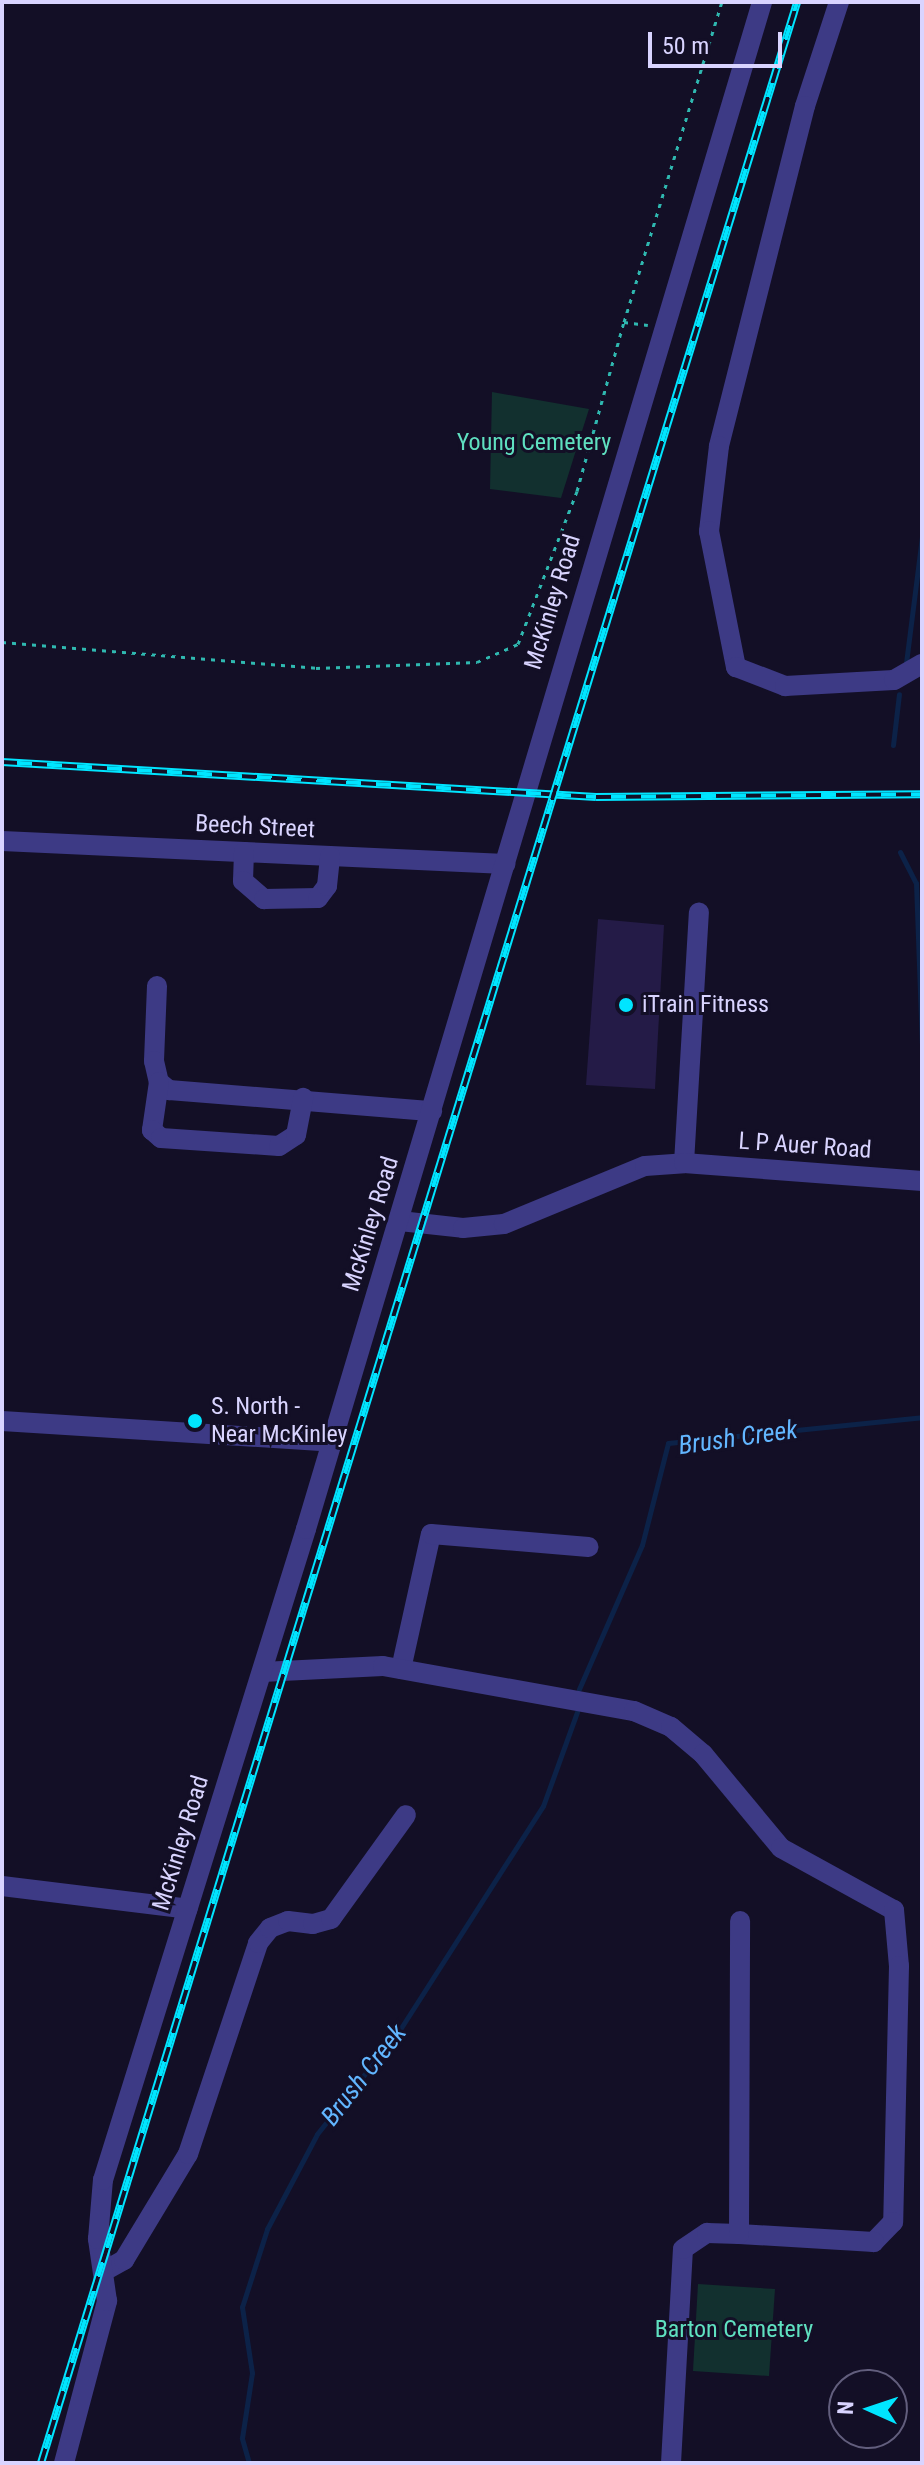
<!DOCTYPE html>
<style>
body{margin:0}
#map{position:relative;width:924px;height:2465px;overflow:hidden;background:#130f26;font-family:"Roboto Condensed",sans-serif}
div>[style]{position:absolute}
.green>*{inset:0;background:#12302f}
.stream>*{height:5px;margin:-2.5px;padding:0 2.5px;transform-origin:2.5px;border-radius:2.5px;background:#0c2248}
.building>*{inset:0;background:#241b47}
.path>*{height:3px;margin-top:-1.5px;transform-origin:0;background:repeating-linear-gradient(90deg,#2fb8b0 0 4px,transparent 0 10px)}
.minor>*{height:20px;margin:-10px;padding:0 10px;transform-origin:10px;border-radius:10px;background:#3d3a85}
.rail>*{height:8px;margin-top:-4px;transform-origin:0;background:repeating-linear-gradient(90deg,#130f26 0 15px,#00e5ff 0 30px);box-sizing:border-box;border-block:2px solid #00e5ff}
.dots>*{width:22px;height:22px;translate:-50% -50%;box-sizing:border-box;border:4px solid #130f26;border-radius:50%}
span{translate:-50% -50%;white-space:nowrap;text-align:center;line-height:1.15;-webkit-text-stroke:6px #130f26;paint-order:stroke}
.park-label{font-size:24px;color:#5fe0c0}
.street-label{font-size:24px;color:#d9d4ff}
.poi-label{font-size:24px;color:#d9d4ff}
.left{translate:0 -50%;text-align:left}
.water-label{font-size:26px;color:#62b6ff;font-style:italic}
.frame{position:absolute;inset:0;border:4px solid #d9d4ff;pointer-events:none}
.north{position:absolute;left:828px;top:2369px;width:80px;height:80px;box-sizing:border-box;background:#130f26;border:2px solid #625e7d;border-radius:50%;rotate:273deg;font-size:22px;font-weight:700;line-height:32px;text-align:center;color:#d9d4ff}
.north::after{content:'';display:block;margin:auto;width:28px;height:36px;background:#00e5ff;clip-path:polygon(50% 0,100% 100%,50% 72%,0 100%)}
.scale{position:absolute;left:648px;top:32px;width:134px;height:36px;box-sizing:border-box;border:4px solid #d9d4ff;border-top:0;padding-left:10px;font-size:24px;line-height:28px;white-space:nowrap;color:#d9d4ff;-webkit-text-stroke:6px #130f26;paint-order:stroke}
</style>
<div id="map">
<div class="green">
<i style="clip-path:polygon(492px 392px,589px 409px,561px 498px,490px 489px)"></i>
<i style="clip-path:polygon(698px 2284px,775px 2289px,769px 2376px,693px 2371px)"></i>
</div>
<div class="stream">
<i style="left:906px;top:663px;width:128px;rotate:-82.8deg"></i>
<i style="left:893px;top:745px;width:51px;rotate:-83.3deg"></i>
<i style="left:900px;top:852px;width:35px;rotate:63deg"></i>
<i style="left:916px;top:883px;width:160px;rotate:87.9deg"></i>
<i style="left:579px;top:1689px;width:157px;rotate:-66.4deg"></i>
<i style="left:642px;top:1545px;width:105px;rotate:-75.7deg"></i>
<i style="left:668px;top:1443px;width:255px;rotate:-5.8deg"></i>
<i style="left:249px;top:2463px;width:26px;rotate:-106deg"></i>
<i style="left:242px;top:2438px;width:66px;rotate:-81.3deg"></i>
<i style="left:252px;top:2373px;width:67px;rotate:-98.6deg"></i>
<i style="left:242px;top:2307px;width:82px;rotate:-72.2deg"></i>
<i style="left:267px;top:2229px;width:107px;rotate:-62.2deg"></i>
<i style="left:317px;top:2134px;width:132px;rotate:-51.5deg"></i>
<i style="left:399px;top:2031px;width:267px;rotate:-57.4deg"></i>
<i style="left:543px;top:1806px;width:100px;rotate:-70.1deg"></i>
</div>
<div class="building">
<i style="clip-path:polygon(598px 919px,664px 925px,655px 1089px,586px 1085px)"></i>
</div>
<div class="path">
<i style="left:624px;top:322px;width:335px;rotate:-73deg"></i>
<i style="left:2px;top:642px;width:315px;rotate:4.7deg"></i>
<i style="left:316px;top:668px;width:161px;rotate:-2.1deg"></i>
<i style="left:477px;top:662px;width:45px;rotate:-23.7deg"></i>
<i style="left:518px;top:644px;width:164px;rotate:-68.9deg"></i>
<i style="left:577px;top:491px;width:175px;rotate:-74.5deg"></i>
<i style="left:624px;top:322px;width:24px;rotate:7deg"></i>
</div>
<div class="minor">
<i style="left:839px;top:2px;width:109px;rotate:108.1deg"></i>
<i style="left:805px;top:106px;width:351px;rotate:104.2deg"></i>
<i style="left:719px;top:446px;width:86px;rotate:96.7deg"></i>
<i style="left:709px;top:531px;width:139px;rotate:78.8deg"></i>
<i style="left:736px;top:667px;width:53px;rotate:21.2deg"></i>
<i style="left:785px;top:686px;width:109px;rotate:-3.2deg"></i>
<i style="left:894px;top:680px;width:32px;rotate:-30deg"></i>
<i style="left:2px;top:841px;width:504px;rotate:2.62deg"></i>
<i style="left:244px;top:852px;width:29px;rotate:92deg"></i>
<i style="left:243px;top:881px;width:28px;rotate:41deg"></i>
<i style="left:264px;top:899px;width:54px;rotate:-1.1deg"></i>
<i style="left:318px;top:898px;width:15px;rotate:-53deg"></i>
<i style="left:327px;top:886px;width:30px;rotate:-84deg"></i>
<i style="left:157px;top:986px;width:75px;rotate:92.3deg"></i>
<i style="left:154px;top:1061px;width:22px;rotate:77deg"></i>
<i style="left:159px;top:1082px;width:13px;rotate:39deg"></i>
<i style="left:169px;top:1090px;width:264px;rotate:4.6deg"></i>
<i style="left:159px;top:1082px;width:49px;rotate:98.3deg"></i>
<i style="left:152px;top:1130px;width:12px;rotate:42deg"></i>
<i style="left:161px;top:1138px;width:118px;rotate:3.9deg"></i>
<i style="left:279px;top:1146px;width:20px;rotate:-33deg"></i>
<i style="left:296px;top:1135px;width:38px;rotate:-79deg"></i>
<i style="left:684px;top:1163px;width:251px;rotate:-86.6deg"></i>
<i style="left:400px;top:1221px;width:63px;rotate:6.3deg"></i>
<i style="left:463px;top:1228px;width:41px;rotate:-5.6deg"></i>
<i style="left:504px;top:1224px;width:152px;rotate:-22.4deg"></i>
<i style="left:645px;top:1166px;width:39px;rotate:-4deg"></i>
<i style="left:684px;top:1163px;width:239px;rotate:4.3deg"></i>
<i style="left:2px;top:1421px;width:331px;rotate:3.6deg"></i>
<i style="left:401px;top:1669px;width:138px;rotate:-77.5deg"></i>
<i style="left:431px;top:1534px;width:158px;rotate:4.7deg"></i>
<i style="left:262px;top:1672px;width:121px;rotate:-2.8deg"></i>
<i style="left:383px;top:1666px;width:255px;rotate:10.2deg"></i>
<i style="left:634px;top:1711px;width:40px;rotate:23.4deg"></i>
<i style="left:671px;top:1727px;width:42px;rotate:40.2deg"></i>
<i style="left:703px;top:1754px;width:122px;rotate:50.3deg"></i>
<i style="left:781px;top:1848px;width:129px;rotate:28.8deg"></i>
<i style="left:894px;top:1910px;width:56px;rotate:84.9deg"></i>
<i style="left:899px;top:1966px;width:256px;rotate:91.3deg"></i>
<i style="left:893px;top:2222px;width:28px;rotate:134deg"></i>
<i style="left:874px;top:2242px;width:135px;rotate:-176.6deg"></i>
<i style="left:2px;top:1886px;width:187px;rotate:7deg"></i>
<i style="left:106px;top:2270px;width:21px;rotate:-29deg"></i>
<i style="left:124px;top:2260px;width:124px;rotate:-58.9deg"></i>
<i style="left:188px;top:2154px;width:222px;rotate:-71.6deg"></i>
<i style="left:258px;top:1943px;width:19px;rotate:-51deg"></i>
<i style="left:270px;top:1928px;width:19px;rotate:-21deg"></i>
<i style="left:288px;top:1921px;width:25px;rotate:7deg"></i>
<i style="left:313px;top:1924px;width:19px;rotate:-16deg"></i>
<i style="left:331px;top:1919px;width:128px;rotate:-54.2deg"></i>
<i style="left:64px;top:2463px;width:168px;rotate:-75.1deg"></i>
<i style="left:107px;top:2301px;width:63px;rotate:-98.3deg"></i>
<i style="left:98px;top:2239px;width:59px;rotate:-85.2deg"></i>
<i style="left:103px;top:2180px;width:682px;rotate:-72.68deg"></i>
<i style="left:306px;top:1529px;width:1594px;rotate:-73.37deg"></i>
<i style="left:671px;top:2463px;width:214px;rotate:-86.8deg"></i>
<i style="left:683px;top:2249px;width:29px;rotate:-34deg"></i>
<i style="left:707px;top:2233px;width:32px;rotate:2deg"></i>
<i style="left:739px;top:2234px;width:313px;rotate:-89.8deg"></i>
</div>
<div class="rail">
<i style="left:2px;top:762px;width:595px;rotate:3.37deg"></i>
<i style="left:596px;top:797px;width:326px;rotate:-0.5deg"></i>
<i style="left:41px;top:2463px;width:2575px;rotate:-72.92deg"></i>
</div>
<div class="dots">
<i style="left:626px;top:1005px;background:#00e5ff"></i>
<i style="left:195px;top:1421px;background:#00e5ff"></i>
</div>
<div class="park-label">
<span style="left:534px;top:443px">Young Cemetery</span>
<span style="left:734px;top:2330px">Barton Cemetery</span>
</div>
<div class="street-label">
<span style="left:553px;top:602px;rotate:-73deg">McKinley Road</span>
<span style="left:255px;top:827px;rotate:3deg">Beech Street</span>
<span style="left:805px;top:1146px;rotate:4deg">L P Auer Road</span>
<span style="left:371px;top:1224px;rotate:-73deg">McKinley Road</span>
<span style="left:181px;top:1843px;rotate:-73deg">McKinley Road</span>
</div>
<div class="poi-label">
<span class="left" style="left:642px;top:1005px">iTrain Fitness</span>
<span class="left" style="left:211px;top:1421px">S. North -<br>Near McKinley</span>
</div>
<div class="water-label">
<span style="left:738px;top:1438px;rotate:-8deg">Brush Creek</span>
<span style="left:364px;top:2075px;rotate:-52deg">Brush Creek</span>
</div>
<div class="frame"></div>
<div class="north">N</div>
<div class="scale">50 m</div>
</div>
